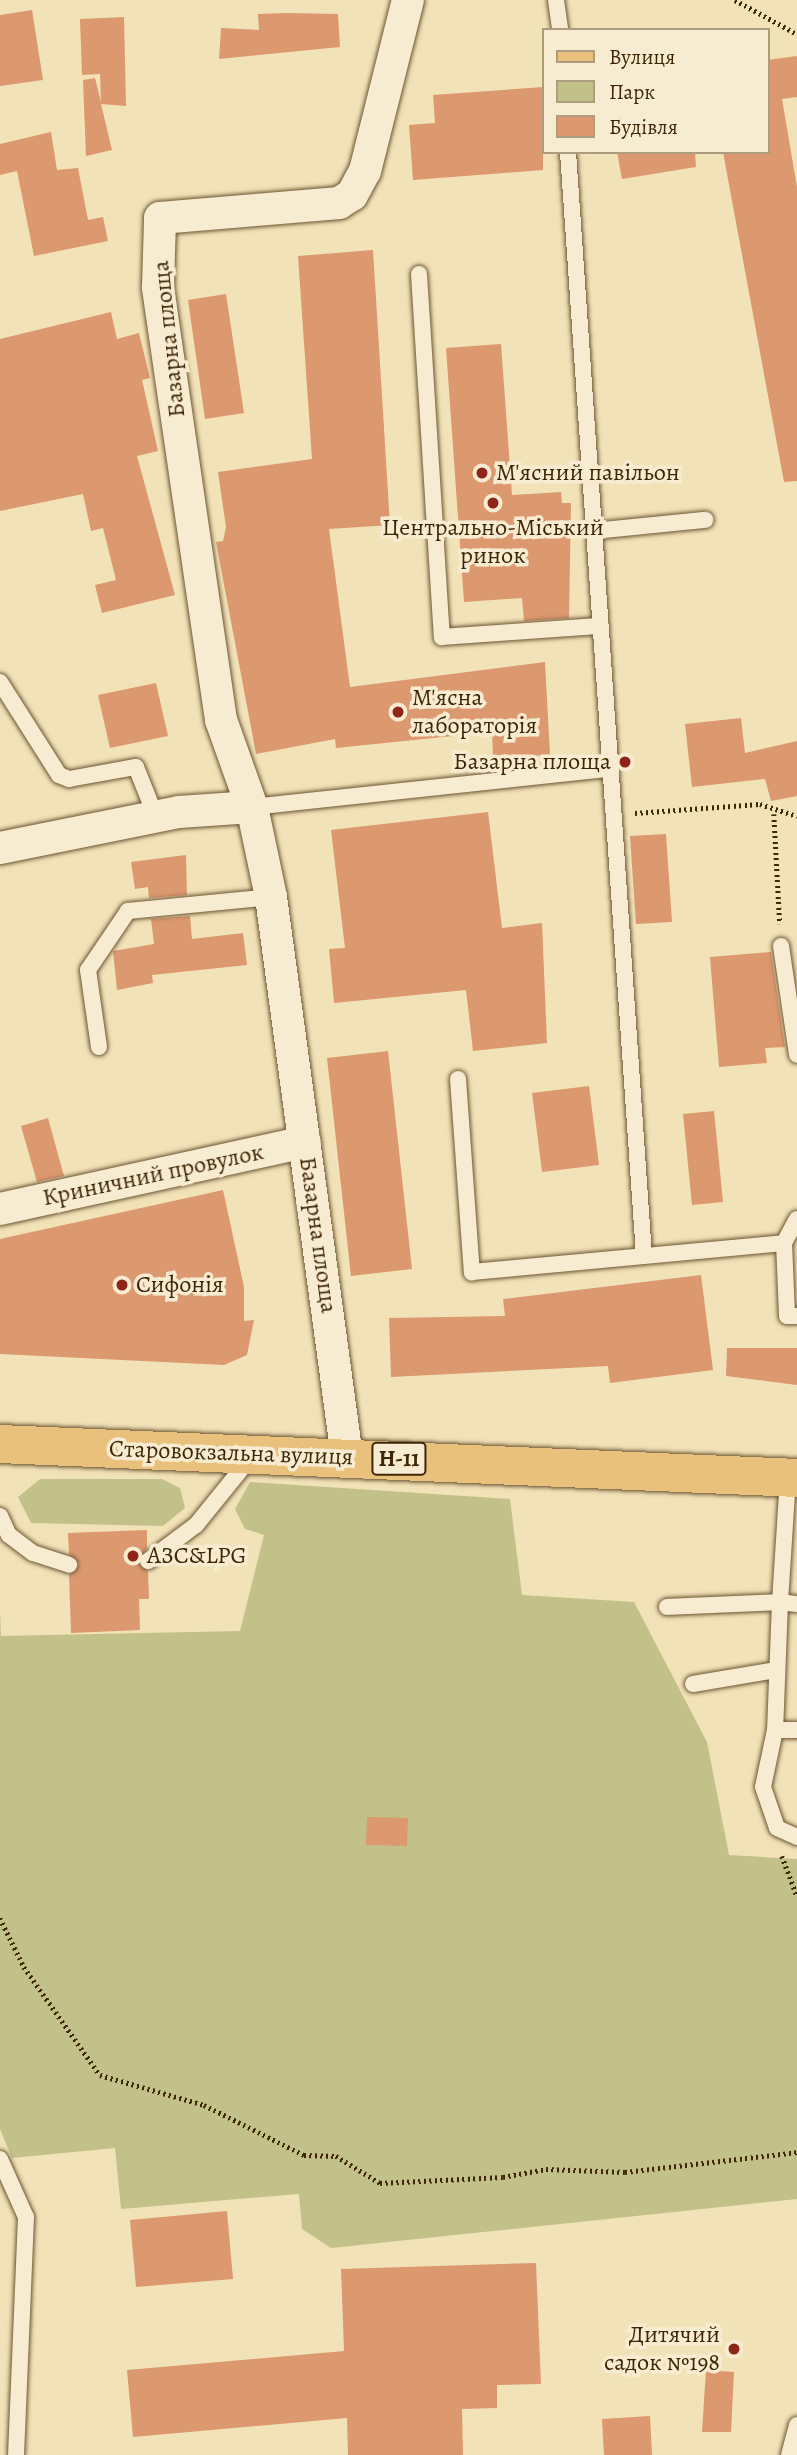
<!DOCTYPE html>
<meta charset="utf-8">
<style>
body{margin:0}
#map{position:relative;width:797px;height:2455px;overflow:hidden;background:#f2e2b8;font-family:Alegreya,serif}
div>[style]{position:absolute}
.green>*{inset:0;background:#c2c18a}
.building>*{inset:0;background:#dc986e}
.path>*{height:4.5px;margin-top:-2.25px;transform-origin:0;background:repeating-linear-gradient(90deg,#3f2605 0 2px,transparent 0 5.5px)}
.roads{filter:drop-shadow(0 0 2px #6c5532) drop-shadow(0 0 2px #6c5532)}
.lane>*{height:16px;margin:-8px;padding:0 8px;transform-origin:8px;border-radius:8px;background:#f7ecd1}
.street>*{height:32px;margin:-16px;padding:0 16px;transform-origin:16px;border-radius:16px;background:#f7ecd1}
.primary>*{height:38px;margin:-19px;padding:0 19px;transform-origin:19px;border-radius:19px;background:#e9c17c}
.dots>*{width:19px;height:19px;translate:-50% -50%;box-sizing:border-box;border:4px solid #f7ecd1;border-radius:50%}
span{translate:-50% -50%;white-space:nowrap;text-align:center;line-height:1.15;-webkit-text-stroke:7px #f7ecd1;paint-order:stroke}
.shield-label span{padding:2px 5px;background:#f7ecd1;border:2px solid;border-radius:5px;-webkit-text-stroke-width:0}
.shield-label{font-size:23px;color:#3f2605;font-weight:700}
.street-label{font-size:24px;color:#3f2605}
.poi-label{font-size:24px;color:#3f2605}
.left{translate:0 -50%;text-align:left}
.right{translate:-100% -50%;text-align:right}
.legend{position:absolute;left:542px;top:28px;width:228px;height:126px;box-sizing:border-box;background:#f7ecd1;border:2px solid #ad9d7f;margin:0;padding:9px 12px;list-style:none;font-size:21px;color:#3f2605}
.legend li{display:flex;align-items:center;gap:14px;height:35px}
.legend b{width:35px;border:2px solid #ad9d7f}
</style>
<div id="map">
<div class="green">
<i style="clip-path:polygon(40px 1479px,162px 1479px,180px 1488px,185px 1508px,163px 1526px,31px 1523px,18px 1497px)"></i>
<i style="clip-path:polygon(250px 1482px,510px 1499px,522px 1595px,634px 1602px,707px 1742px,729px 1855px,797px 1859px,797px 2199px,331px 2248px,302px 2229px,299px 2194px,121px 2209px,115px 2148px,12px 2158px,0 2129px,0 1613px,1px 1636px,240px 1631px,264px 1535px,245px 1529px,235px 1509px)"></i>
</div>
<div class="building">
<i style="clip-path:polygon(32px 10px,43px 80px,0 86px,0 15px)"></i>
<i style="clip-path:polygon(287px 13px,338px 14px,340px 47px,219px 59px,221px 28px,259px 30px,258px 14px)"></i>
<i style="clip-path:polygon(124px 17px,126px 106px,101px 104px,112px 150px,86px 156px,83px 80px,95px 78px,101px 102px,100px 74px,82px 75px,80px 19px)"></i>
<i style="clip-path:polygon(797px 56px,797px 97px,782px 99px,797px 187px,797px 481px,784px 482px,723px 152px,767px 152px,767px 60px)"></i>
<i style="clip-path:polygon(543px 87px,543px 170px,413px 180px,409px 125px,435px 123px,433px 95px)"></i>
<i style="clip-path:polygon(51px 132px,57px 170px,78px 168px,88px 220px,103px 217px,108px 241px,34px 256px,17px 171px,0 175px,0 144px)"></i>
<i style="clip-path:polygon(617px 152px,695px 152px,696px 167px,622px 179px)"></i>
<i style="clip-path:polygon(373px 250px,390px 525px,329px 529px,350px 687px,545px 662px,550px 755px,493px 758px,492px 732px,336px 748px,335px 739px,256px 754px,216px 542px,223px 541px,226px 527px,218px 472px,312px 459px,298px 256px)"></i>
<i style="clip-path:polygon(226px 294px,244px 413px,205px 419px,188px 300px)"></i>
<i style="clip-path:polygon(111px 312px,117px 339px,139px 333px,150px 378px,142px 380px,158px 451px,137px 456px,175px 595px,102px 613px,95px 585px,116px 580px,103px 528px,91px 531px,83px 494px,0 511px,0 339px)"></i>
<i style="clip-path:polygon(501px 344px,512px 495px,561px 492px,562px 503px,571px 503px,569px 618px,524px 621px,522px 598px,464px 602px,446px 348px)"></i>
<i style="clip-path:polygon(156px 683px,168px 736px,110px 748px,98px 695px)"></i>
<i style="clip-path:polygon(741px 718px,745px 753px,797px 741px,797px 796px,771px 801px,765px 779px,692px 787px,685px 724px)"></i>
<i style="clip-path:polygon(488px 812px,502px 928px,542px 923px,547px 1043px,473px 1051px,466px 990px,334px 1003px,329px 949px,345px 948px,331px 830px)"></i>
<i style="clip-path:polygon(666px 834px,672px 922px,636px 924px,630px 836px)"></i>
<i style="clip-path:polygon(186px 855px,187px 895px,149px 898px,148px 887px,135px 889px,131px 862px)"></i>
<i style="clip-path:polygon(190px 916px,192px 939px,243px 933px,247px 965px,152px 975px,153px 983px,117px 990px,113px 951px,154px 944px,151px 919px)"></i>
<i style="clip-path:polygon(771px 952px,785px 1047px,765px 1048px,767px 1063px,719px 1067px,710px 957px)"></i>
<i style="clip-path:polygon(388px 1051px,412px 1269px,351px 1276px,327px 1058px)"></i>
<i style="clip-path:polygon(589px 1086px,599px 1165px,542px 1172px,532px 1093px)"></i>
<i style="clip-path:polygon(714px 1111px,723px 1202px,692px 1205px,683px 1114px)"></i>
<i style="clip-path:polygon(48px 1118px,64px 1176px,37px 1182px,21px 1126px)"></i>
<i style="clip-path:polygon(223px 1190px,244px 1287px,244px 1321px,254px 1320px,247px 1355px,224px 1365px,0 1354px,0 1239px)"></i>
<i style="clip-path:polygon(701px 1275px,713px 1370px,610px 1383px,608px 1366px,391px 1377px,389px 1318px,505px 1316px,503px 1299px)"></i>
<i style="clip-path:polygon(727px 1348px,797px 1348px,797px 1385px,726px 1376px)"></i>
<i style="clip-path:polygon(147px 1530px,147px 1548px,138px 1562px,148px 1571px,149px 1599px,139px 1599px,140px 1630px,71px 1633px,69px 1575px,79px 1564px,69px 1554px,68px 1533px)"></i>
<i style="clip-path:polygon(367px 1817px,408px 1818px,407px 1846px,366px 1845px)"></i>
<i style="clip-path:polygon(227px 2211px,233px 2279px,136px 2287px,130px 2220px)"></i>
<i style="clip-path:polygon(536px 2263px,541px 2384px,497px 2385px,497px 2408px,462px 2409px,463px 2455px,348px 2455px,347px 2418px,133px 2437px,127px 2370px,344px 2351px,341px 2269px)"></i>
<i style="clip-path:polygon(706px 2370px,734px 2372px,731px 2432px,702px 2432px)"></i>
<i style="clip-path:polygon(650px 2416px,652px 2455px,604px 2455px,602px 2419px)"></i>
</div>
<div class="path">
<i style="left:735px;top:0;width:71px;rotate:28.7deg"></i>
<i style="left:635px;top:813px;width:125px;rotate:-4.1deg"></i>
<i style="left:760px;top:804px;width:39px;rotate:18deg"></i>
<i style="left:774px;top:814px;width:110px;rotate:86.9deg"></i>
<i style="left:782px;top:1856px;width:43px;rotate:69.4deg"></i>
<i style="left:0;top:1918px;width:55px;rotate:63.9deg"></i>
<i style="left:24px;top:1967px;width:132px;rotate:54.9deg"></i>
<i style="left:100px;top:2075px;width:108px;rotate:16.1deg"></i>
<i style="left:204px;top:2105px;width:112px;rotate:26.6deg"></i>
<i style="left:304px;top:2155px;width:32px;rotate:2deg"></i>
<i style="left:336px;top:2156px;width:52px;rotate:31.5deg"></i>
<i style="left:380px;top:2183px;width:123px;rotate:-2.8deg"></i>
<i style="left:503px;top:2177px;width:44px;rotate:-10.5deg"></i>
<i style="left:546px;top:2169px;width:79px;rotate:2.2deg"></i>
<i style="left:625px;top:2172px;width:173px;rotate:-6.6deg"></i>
</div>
<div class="roads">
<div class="lane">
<i style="left:556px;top:0;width:30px;rotate:82deg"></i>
<i style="left:568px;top:152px;width:1106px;rotate:86.06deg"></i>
<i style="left:419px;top:274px;width:364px;rotate:86.4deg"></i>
<i style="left:442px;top:637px;width:159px;rotate:-4deg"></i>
<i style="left:594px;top:531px;width:112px;rotate:-5.7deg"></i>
<i style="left:0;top:682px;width:110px;rotate:57.6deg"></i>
<i style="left:59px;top:775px;width:11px;rotate:22deg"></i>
<i style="left:69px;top:779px;width:68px;rotate:-10.2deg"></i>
<i style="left:136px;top:767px;width:54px;rotate:68.2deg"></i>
<i style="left:252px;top:807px;width:356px;rotate:-6.1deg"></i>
<i style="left:781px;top:946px;width:110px;rotate:81.6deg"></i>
<i style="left:99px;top:1047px;width:78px;rotate:-98.1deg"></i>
<i style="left:88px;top:970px;width:71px;rotate:-55.9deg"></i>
<i style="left:128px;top:911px;width:144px;rotate:-5.6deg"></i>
<i style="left:458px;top:1079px;width:194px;rotate:85.9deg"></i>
<i style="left:472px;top:1272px;width:313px;rotate:-5.3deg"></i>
<i style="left:784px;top:1243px;width:73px;rotate:87.6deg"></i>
<i style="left:787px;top:1316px;width:10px"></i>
<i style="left:784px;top:1243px;width:27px;rotate:-62deg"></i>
<i style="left:788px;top:1478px;width:124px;rotate:93.7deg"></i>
<i style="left:780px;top:1602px;width:17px;rotate:7deg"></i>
<i style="left:0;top:1516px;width:21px;rotate:65deg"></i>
<i style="left:9px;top:1535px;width:30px;rotate:37deg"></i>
<i style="left:33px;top:1553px;width:38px;rotate:18deg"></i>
<i style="left:148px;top:1561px;width:60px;rotate:-36.9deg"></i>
<i style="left:196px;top:1525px;width:87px;rotate:-51deg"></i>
<i style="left:667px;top:1607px;width:113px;rotate:-2.5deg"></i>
<i style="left:780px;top:1602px;width:128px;rotate:92.2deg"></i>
<i style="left:775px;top:1730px;width:22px"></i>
<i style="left:693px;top:1684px;width:85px;rotate:-9.5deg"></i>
<i style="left:775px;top:1730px;width:58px;rotate:101.9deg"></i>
<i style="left:763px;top:1787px;width:43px;rotate:71.1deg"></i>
<i style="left:777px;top:1828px;width:22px;rotate:24deg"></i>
<i style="left:0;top:2159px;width:64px;rotate:65.9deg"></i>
<i style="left:26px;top:2217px;width:238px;rotate:92.4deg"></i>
<i style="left:789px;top:2455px;width:31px;rotate:-75deg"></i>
</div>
<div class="street">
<i style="left:0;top:848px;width:183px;rotate:-11.4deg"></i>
<i style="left:179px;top:812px;width:73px;rotate:-3.9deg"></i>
<i style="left:0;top:1209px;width:312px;rotate:-12.4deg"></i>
<i style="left:347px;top:1457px;width:565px;rotate:-97.73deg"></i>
<i style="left:271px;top:897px;width:92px;rotate:-101.9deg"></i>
<i style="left:252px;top:807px;width:92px;rotate:-109.6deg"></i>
<i style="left:221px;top:720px;width:438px;rotate:-98.3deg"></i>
<i style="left:158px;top:287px;width:69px;rotate:-88.3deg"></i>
<i style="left:160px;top:218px;width:180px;rotate:-4.8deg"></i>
<i style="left:339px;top:203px;width:15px;rotate:-32deg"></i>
<i style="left:352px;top:195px;width:27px;rotate:-62deg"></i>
<i style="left:365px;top:171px;width:176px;rotate:-75.9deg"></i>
</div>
<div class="primary">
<i style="left:0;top:1444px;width:798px;rotate:2.44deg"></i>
</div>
</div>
<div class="dots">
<i style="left:482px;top:473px;background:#8f2418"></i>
<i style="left:493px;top:503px;background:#8f2418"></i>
<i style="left:398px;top:712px;background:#8f2418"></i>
<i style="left:625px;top:762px;background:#8f2418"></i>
<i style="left:122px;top:1285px;background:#8f2418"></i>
<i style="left:133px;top:1556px;background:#8f2418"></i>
<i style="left:734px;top:2349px;background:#8f2418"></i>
</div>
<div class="shield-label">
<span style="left:399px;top:1459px">Н-11</span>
</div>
<div class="street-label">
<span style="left:169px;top:339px;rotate:-96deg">Базарна площа</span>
<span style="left:153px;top:1175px;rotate:-12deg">Криничний провулок</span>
<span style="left:318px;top:1235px;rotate:82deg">Базарна площа</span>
<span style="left:231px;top:1453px;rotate:2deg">Старовокзальна вулиця</span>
</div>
<div class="poi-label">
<span class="left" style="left:496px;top:473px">М'ясний павільон</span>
<span style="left:493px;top:542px">Центрально-Міський<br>ринок</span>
<span class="left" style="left:412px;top:712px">М'ясна<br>лабораторія</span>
<span class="right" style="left:611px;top:762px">Базарна площа</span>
<span class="left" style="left:136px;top:1285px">Сифонія</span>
<span class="left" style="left:147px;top:1556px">АЗС&amp;LPG</span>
<span class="right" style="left:720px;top:2349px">Дитячий<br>садок №198</span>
</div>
<ul class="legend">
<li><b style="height:9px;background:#e9c17c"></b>Вулиця</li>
<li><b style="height:19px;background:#c2c18a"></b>Парк</li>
<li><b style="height:19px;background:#dc986e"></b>Будівля</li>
</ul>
</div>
